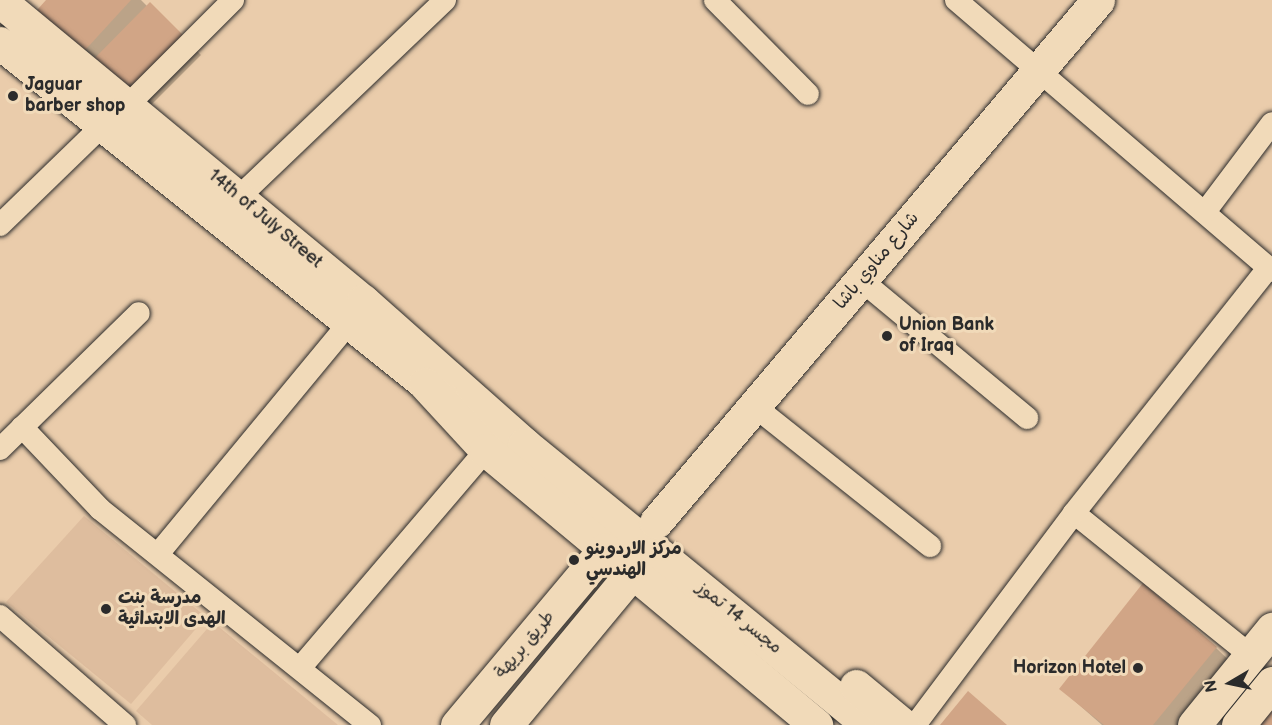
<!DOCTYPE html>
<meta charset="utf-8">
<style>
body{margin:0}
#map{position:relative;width:1272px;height:725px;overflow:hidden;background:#eaccab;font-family:"Balsamiq Sans","Playpen Sans Arabic",sans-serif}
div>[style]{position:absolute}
.built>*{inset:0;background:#debd9e}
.shadow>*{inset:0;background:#0003}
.building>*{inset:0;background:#d1a586}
.roads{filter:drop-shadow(0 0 2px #2b2b2b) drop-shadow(0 0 2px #2b2b2b)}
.street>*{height:22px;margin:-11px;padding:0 11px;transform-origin:11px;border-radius:11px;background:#f1dab9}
.secondary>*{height:33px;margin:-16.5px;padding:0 16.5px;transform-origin:16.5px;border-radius:16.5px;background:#f1dab9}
.dots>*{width:16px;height:16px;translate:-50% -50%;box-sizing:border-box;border:3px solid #f1dab9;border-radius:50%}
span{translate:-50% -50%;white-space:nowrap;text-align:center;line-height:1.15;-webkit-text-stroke:6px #f1dab9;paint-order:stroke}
.poi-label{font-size:18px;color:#2b2b2b;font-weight:700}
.left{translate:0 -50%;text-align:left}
.right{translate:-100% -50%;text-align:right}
.street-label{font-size:18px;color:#2b2b2b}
.north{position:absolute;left:1200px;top:653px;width:60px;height:60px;-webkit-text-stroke:4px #f1dab9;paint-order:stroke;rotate:261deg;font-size:16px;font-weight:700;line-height:24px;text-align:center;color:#2b2b2b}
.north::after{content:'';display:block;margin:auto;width:21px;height:27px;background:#2b2b2b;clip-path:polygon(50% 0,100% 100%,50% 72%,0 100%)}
</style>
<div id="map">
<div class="built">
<i style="clip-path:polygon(84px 516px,206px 617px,131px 704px,6px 602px)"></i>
<i style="clip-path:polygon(213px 622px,338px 725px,152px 725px,136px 711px)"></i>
</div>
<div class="shadow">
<i style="clip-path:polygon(49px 0,141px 0,148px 7px,150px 4px,201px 55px,140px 116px,97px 72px)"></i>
<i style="clip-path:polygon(1216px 648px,1233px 664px,1183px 725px,1102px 725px,1061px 689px)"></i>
</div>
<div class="building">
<i style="clip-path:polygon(46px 0,131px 0,76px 60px,30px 18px)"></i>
<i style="clip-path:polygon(150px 2px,185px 37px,123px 100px,88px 65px)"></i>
<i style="clip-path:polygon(1143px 583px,1217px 647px,1153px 725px,1104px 725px,1059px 689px)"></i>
<i style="clip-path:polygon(968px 691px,1007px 725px,940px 725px)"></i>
<i style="clip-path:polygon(1272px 707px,1272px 725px,1258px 725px)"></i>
</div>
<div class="roads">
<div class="street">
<i style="left:715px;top:0;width:132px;rotate:45.3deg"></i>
<i style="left:956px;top:0;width:416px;rotate:40.6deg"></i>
<i style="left:127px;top:106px;width:150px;rotate:-45deg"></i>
<i style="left:239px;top:197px;width:285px;rotate:-43.7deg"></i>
<i style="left:1205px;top:212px;width:111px;rotate:-53deg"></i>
<i style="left:0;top:225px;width:141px;rotate:-44.1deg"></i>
<i style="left:861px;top:280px;width:216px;rotate:39.7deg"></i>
<i style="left:754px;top:406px;width:225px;rotate:38.5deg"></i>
<i style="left:22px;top:427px;width:113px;rotate:46.4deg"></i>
<i style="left:100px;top:509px;width:346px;rotate:38.7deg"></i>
<i style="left:0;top:449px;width:194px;rotate:-44.4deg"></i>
<i style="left:1074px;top:513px;width:228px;rotate:38.9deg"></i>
<i style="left:158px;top:554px;width:300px;rotate:-50.4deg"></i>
<i style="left:0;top:616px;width:166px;rotate:41.1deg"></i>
<i style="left:300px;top:668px;width:287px;rotate:-49.5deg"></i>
<i style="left:915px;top:725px;width:265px;rotate:-53.1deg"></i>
<i style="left:1074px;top:513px;width:313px;rotate:-51.6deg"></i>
</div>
<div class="secondary">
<i style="left:0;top:1px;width:471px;rotate:39.6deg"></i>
<i style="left:363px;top:301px;width:215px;rotate:41.6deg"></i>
<i style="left:524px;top:444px;width:445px;rotate:39.2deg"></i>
<i style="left:0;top:43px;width:565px;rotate:38.68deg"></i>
<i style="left:425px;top:384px;width:90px;rotate:47.3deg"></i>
<i style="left:486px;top:450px;width:430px;rotate:39.8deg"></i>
<i style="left:656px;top:522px;width:684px;rotate:-49.74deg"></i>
<i style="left:856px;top:686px;width:61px;rotate:39.7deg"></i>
<i style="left:457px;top:725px;width:229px;rotate:-50deg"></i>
<i style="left:506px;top:725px;width:196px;rotate:-50.4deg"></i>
<i style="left:1194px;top:725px;width:124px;rotate:-50.9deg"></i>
<i style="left:1238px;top:725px;width:54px;rotate:-51deg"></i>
</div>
</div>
<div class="dots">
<i style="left:13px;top:96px;background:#2b2b2b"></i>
<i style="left:887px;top:336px;background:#2b2b2b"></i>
<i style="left:574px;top:560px;background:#2b2b2b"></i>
<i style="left:106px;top:609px;background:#2b2b2b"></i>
<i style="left:1138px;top:668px;background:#2b2b2b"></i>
</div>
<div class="poi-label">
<span class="left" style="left:25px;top:96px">Jaguar<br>barber shop</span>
<span class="left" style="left:899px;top:336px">Union Bank<br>of Iraq</span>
<span class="left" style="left:586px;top:560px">مركز الاردوينو<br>الهندسي</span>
<span class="left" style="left:118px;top:609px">مدرسة بنت<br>الهدى اﻻبتدائية</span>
<span class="right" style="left:1126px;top:668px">Horizon Hotel</span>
</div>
<div class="street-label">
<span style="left:265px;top:219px;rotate:40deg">14th of July Street</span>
<span style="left:877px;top:261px;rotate:-50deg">شارع مناوي باشا</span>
<span style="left:739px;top:618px;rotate:39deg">مجسر 14 تموز</span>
<span style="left:525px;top:645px;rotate:-50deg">طريق بريهة</span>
</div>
<div class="north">N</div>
</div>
